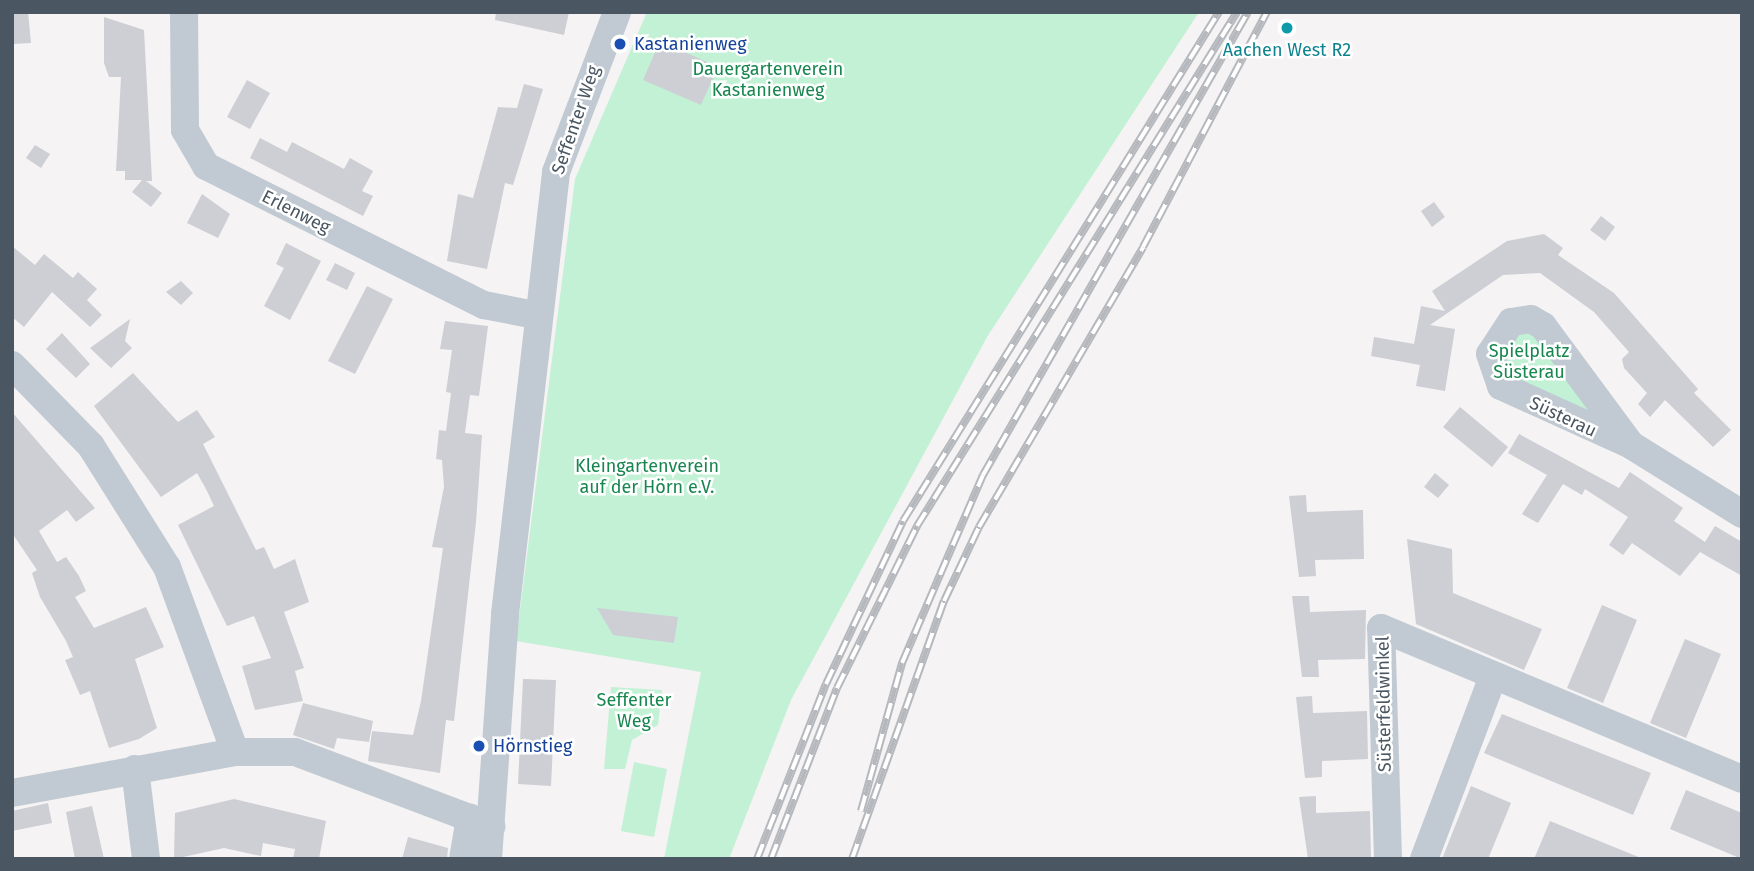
<!DOCTYPE html>
<meta charset="utf-8">
<style>
body{margin:0}
#map{position:relative;width:1754px;height:871px;overflow:hidden;background:#f5f3f3;font-family:"Fira Sans",sans-serif}
div>[style]{position:absolute}
.green>*{inset:0;background:#c3f1d5}
.building>*{inset:0;background:#cdcfd5}
.minor>*{height:28px;margin:-14px;padding:0 14px;transform-origin:14px;border-radius:14px;background:#c1cad2}
.rail>*{height:8px;margin-top:-4px;transform-origin:0;background:repeating-linear-gradient(90deg,#fff 0 16px,#b5b8bd 0 32px);box-sizing:border-box;border-block:2px solid #b5b8bd}
.dots>*{width:19px;height:19px;translate:-50% -50%;box-sizing:border-box;border:4px solid #fff;border-radius:50%}
span{translate:-50% -50%;white-space:nowrap;text-align:center;line-height:1.15;-webkit-text-stroke:5px #fff;paint-order:stroke}
.transit-label{font-size:18px;color:#164399}
.left{translate:0 -50%;text-align:left}
.culture-label{font-size:18px;color:#0d838f}
.park-label{font-size:18px;color:#17864f}
.street-label{font-size:18px;color:#4a5661}
.frame{position:absolute;inset:0;border:14px solid #4a5661;pointer-events:none}
</style>
<div id="map">
<div class="green">
<i style="clip-path:polygon(647px 12px,1199px 12px,987px 337px,791px 700px,729px 859px,664px 859px,701px 672px,516px 641px,575px 179px)"></i>
<i style="clip-path:polygon(1530px 331px,1597px 410px,1584px 419px,1518px 387px,1501px 356px,1513px 332px)"></i>
<i style="clip-path:polygon(611px 687px,662px 690px,658px 725px,632px 740px,625px 769px,604px 769px)"></i>
<i style="clip-path:polygon(634px 762px,667px 769px,654px 837px,621px 831px)"></i>
</div>
<div class="building">
<i style="clip-path:polygon(12px 12px,28px 12px,31px 43px,12px 44px)"></i>
<i style="clip-path:polygon(496px 12px,569px 12px,564px 35px,495px 20px)"></i>
<i style="clip-path:polygon(104px 17px,144px 30px,152px 181px,146px 181px,162px 193px,151px 207px,132px 192px,142px 180px,125px 180px,125px 171px,116px 171px,121px 77px,109px 77px,104px 63px)"></i>
<i style="clip-path:polygon(660px 41px,718px 67px,701px 105px,643px 80px)"></i>
<i style="clip-path:polygon(247px 80px,270px 93px,250px 129px,227px 117px)"></i>
<i style="clip-path:polygon(524px 84px,543px 89px,513px 185px,505px 183px,487px 269px,447px 261px,458px 194px,473px 198px,498px 107px,517px 108px)"></i>
<i style="clip-path:polygon(260px 138px,287px 152px,292px 142px,344px 169px,350px 158px,373px 171px,362px 191px,373px 196px,363px 216px,250px 158px)"></i>
<i style="clip-path:polygon(35px 145px,50px 154px,41px 168px,26px 158px)"></i>
<i style="clip-path:polygon(202px 194px,230px 214px,218px 238px,187px 223px)"></i>
<i style="clip-path:polygon(1434px 202px,1445px 217px,1432px 227px,1421px 211px)"></i>
<i style="clip-path:polygon(1601px 216px,1615px 227px,1605px 241px,1590px 230px)"></i>
<i style="clip-path:polygon(1544px 234px,1563px 248px,1558px 255px,1614px 293px,1698px 389px,1694px 393px,1731px 430px,1713px 447px,1665px 400px,1650px 417px,1638px 404px,1647px 393px,1624px 368px,1622px 359px,1629px 352px,1594px 312px,1540px 273px,1503px 275px,1430px 325px,1455px 329px,1445px 391px,1416px 386px,1420px 365px,1371px 356px,1374px 337px,1414px 344px,1421px 306px,1445px 311px,1432px 291px,1507px 241px)"></i>
<i style="clip-path:polygon(286px 243px,321px 261px,290px 320px,264px 306px,284px 268px,276px 264px)"></i>
<i style="clip-path:polygon(12px 246px,35px 265px,44px 254px,73px 278px,78px 272px,97px 289px,87px 300px,102px 315px,90px 327px,52px 292px,24px 327px,12px 317px)"></i>
<i style="clip-path:polygon(335px 263px,355px 273px,347px 290px,326px 280px)"></i>
<i style="clip-path:polygon(181px 281px,193px 293px,181px 305px,166px 292px)"></i>
<i style="clip-path:polygon(367px 286px,393px 299px,355px 374px,328px 361px)"></i>
<i style="clip-path:polygon(130px 319px,125px 341px,132px 348px,111px 368px,90px 348px)"></i>
<i style="clip-path:polygon(445px 321px,488px 326px,479px 396px,470px 395px,465px 433px,482px 435px,476px 522px,454px 721px,446px 720px,440px 773px,368px 761px,372px 731px,413px 735px,421px 701px,443px 548px,432px 547px,444px 487px,442px 460px,436px 459px,439px 430px,446px 431px,451px 393px,446px 392px,452px 350px,440px 349px)"></i>
<i style="clip-path:polygon(62px 333px,90px 364px,76px 378px,46px 349px)"></i>
<i style="clip-path:polygon(133px 373px,178px 422px,197px 410px,215px 437px,203px 444px,256px 550px,264px 547px,274px 569px,295px 559px,309px 602px,284px 612px,304px 668px,295px 671px,303px 701px,255px 710px,242px 666px,271px 658px,254px 616px,227px 626px,178px 525px,214px 506px,206px 489px,197px 473px,161px 497px,94px 406px)"></i>
<i style="clip-path:polygon(1460px 407px,1508px 447px,1492px 467px,1443px 427px)"></i>
<i style="clip-path:polygon(12px 412px,95px 508px,76px 522px,67px 510px,39px 531px,57px 562px,66px 557px,79px 576px,86px 591px,75px 597px,94px 628px,146px 607px,164px 647px,135px 659px,157px 728px,139px 739px,109px 748px,90px 691px,80px 695px,65px 660px,73px 657px,66px 641px,40px 597px,32px 573px,37px 570px,12px 533px)"></i>
<i style="clip-path:polygon(1519px 434px,1619px 488px,1630px 472px,1683px 508px,1674px 521px,1705px 542px,1715px 526px,1742px 542px,1742px 576px,1700px 552px,1680px 576px,1632px 543px,1623px 555px,1609px 545px,1628px 517px,1585px 489px,1582px 495px,1563px 484px,1538px 523px,1522px 514px,1547px 475px,1508px 453px)"></i>
<i style="clip-path:polygon(1435px 473px,1449px 485px,1438px 498px,1424px 487px)"></i>
<i style="clip-path:polygon(1306px 495px,1307px 512px,1363px 510px,1364px 559px,1315px 560px,1316px 576px,1299px 577px,1289px 496px)"></i>
<i style="clip-path:polygon(1407px 539px,1452px 549px,1453px 593px,1542px 629px,1524px 670px,1416px 624px)"></i>
<i style="clip-path:polygon(1292px 596px,1309px 596px,1310px 612px,1366px 610px,1365px 659px,1318px 660px,1319px 677px,1302px 677px)"></i>
<i style="clip-path:polygon(1602px 605px,1637px 620px,1603px 703px,1567px 688px)"></i>
<i style="clip-path:polygon(597px 608px,678px 617px,674px 643px,613px 635px)"></i>
<i style="clip-path:polygon(1685px 639px,1721px 654px,1686px 738px,1650px 723px)"></i>
<i style="clip-path:polygon(523px 679px,556px 680px,551px 786px,518px 784px)"></i>
<i style="clip-path:polygon(1312px 696px,1313px 713px,1367px 711px,1368px 759px,1322px 761px,1322px 777px,1305px 778px,1296px 697px)"></i>
<i style="clip-path:polygon(303px 703px,373px 721px,369px 742px,337px 738px,334px 749px,293px 735px)"></i>
<i style="clip-path:polygon(1502px 714px,1651px 773px,1633px 815px,1484px 753px)"></i>
<i style="clip-path:polygon(1471px 786px,1511px 803px,1488px 859px,1442px 859px)"></i>
<i style="clip-path:polygon(1686px 790px,1742px 813px,1742px 859px,1670px 829px)"></i>
<i style="clip-path:polygon(1316px 796px,1316px 813px,1370px 811px,1371px 859px,1308px 859px,1299px 797px)"></i>
<i style="clip-path:polygon(234px 799px,326px 821px,319px 859px,293px 859px,295px 849px,263px 843px,261px 856px,224px 848px,174px 859px,175px 813px)"></i>
<i style="clip-path:polygon(48px 803px,52px 823px,12px 831px,12px 811px)"></i>
<i style="clip-path:polygon(92px 806px,104px 859px,75px 859px,66px 812px)"></i>
<i style="clip-path:polygon(1550px 821px,1641px 858px,1641px 859px,1534px 859px)"></i>
<i style="clip-path:polygon(408px 837px,448px 848px,447px 859px,402px 859px)"></i>
</div>
<div class="minor">
<i style="left:184px;top:12px;width:118px;rotate:89.5deg"></i>
<i style="left:185px;top:130px;width:42px;rotate:59.7deg"></i>
<i style="left:206px;top:166px;width:311px;rotate:26.6deg"></i>
<i style="left:484px;top:305px;width:52px;rotate:11.1deg"></i>
<i style="left:12px;top:365px;width:113px;rotate:45.7deg"></i>
<i style="left:91px;top:446px;width:143px;rotate:57.9deg"></i>
<i style="left:167px;top:567px;width:197px;rotate:69.8deg"></i>
<i style="left:1631px;top:445px;width:148px;rotate:-126.5deg"></i>
<i style="left:1543px;top:326px;width:14px;rotate:-150deg"></i>
<i style="left:1531px;top:319px;width:20px;rotate:171deg"></i>
<i style="left:1511px;top:322px;width:38px;rotate:123deg"></i>
<i style="left:1490px;top:354px;width:34px;rotate:71deg"></i>
<i style="left:1501px;top:386px;width:143px;rotate:24.4deg"></i>
<i style="left:1631px;top:445px;width:131px;rotate:31.9deg"></i>
<i style="left:135px;top:769px;width:91px;rotate:83deg"></i>
<i style="left:12px;top:793px;width:227px;rotate:-10.4deg"></i>
<i style="left:235px;top:752px;width:60px"></i>
<i style="left:295px;top:752px;width:210px;rotate:20.7deg"></i>
<i style="left:463px;top:859px;width:42px;rotate:-80.3deg"></i>
<i style="left:488px;top:859px;width:246px;rotate:-86deg"></i>
<i style="left:505px;top:614px;width:445px;rotate:-83.4deg"></i>
<i style="left:556px;top:172px;width:171px;rotate:-69.1deg"></i>
<i style="left:1388px;top:859px;width:231px;rotate:-91.7deg"></i>
<i style="left:1381px;top:628px;width:391px;rotate:22.7deg"></i>
<i style="left:1424px;top:859px;width:196px;rotate:-69.3deg"></i>
</div>
<div class="rail">
<i style="left:861px;top:811px;width:154px;rotate:-74.5deg"></i>
<i style="left:902px;top:663px;width:205px;rotate:-66.7deg"></i>
<i style="left:983px;top:475px;width:533px;rotate:-60.22deg"></i>
<i style="left:757px;top:859px;width:188px;rotate:-68.5deg"></i>
<i style="left:826px;top:684px;width:180px;rotate:-64.7deg"></i>
<i style="left:903px;top:521px;width:599px;rotate:-58.17deg"></i>
<i style="left:771px;top:859px;width:183px;rotate:-68.9deg"></i>
<i style="left:837px;top:688px;width:181px;rotate:-63.7deg"></i>
<i style="left:917px;top:526px;width:605px;rotate:-58.09deg"></i>
<i style="left:852px;top:859px;width:274px;rotate:-70.4deg"></i>
<i style="left:944px;top:601px;width:82px;rotate:-64.7deg"></i>
<i style="left:979px;top:527px;width:324px;rotate:-59.6deg"></i>
<i style="left:1143px;top:247px;width:266px;rotate:-62.2deg"></i>
</div>
<div class="dots">
<i style="left:1287px;top:28px;background:#0f9aa8"></i>
<i style="left:620px;top:44px;background:#1a4fb4"></i>
<i style="left:479px;top:746px;background:#1a4fb4"></i>
</div>
<div class="transit-label">
<span class="left" style="left:634px;top:44px">Kastanienweg</span>
<span class="left" style="left:493px;top:746px">Hörnstieg</span>
</div>
<div class="culture-label">
<span style="left:1287px;top:50px">Aachen West R2</span>
</div>
<div class="park-label">
<span style="left:768px;top:80px">Dauergartenverein<br>Kastanienweg</span>
<span style="left:1529px;top:362px">Spielplatz<br>Süsterau</span>
<span style="left:647px;top:477px">Kleingartenverein<br>auf der Hörn e.V.</span>
<span style="left:634px;top:711px">Seffenter<br>Weg</span>
</div>
<div class="street-label">
<span style="left:576px;top:120px;rotate:-71deg">Seffenter Weg</span>
<span style="left:296px;top:212px;rotate:27deg">Erlenweg</span>
<span style="left:1563px;top:417px;rotate:25deg">Süsterau</span>
<span style="left:1384px;top:704px;rotate:-91deg">Süsterfeldwinkel</span>
</div>
<div class="frame"></div>
</div>
